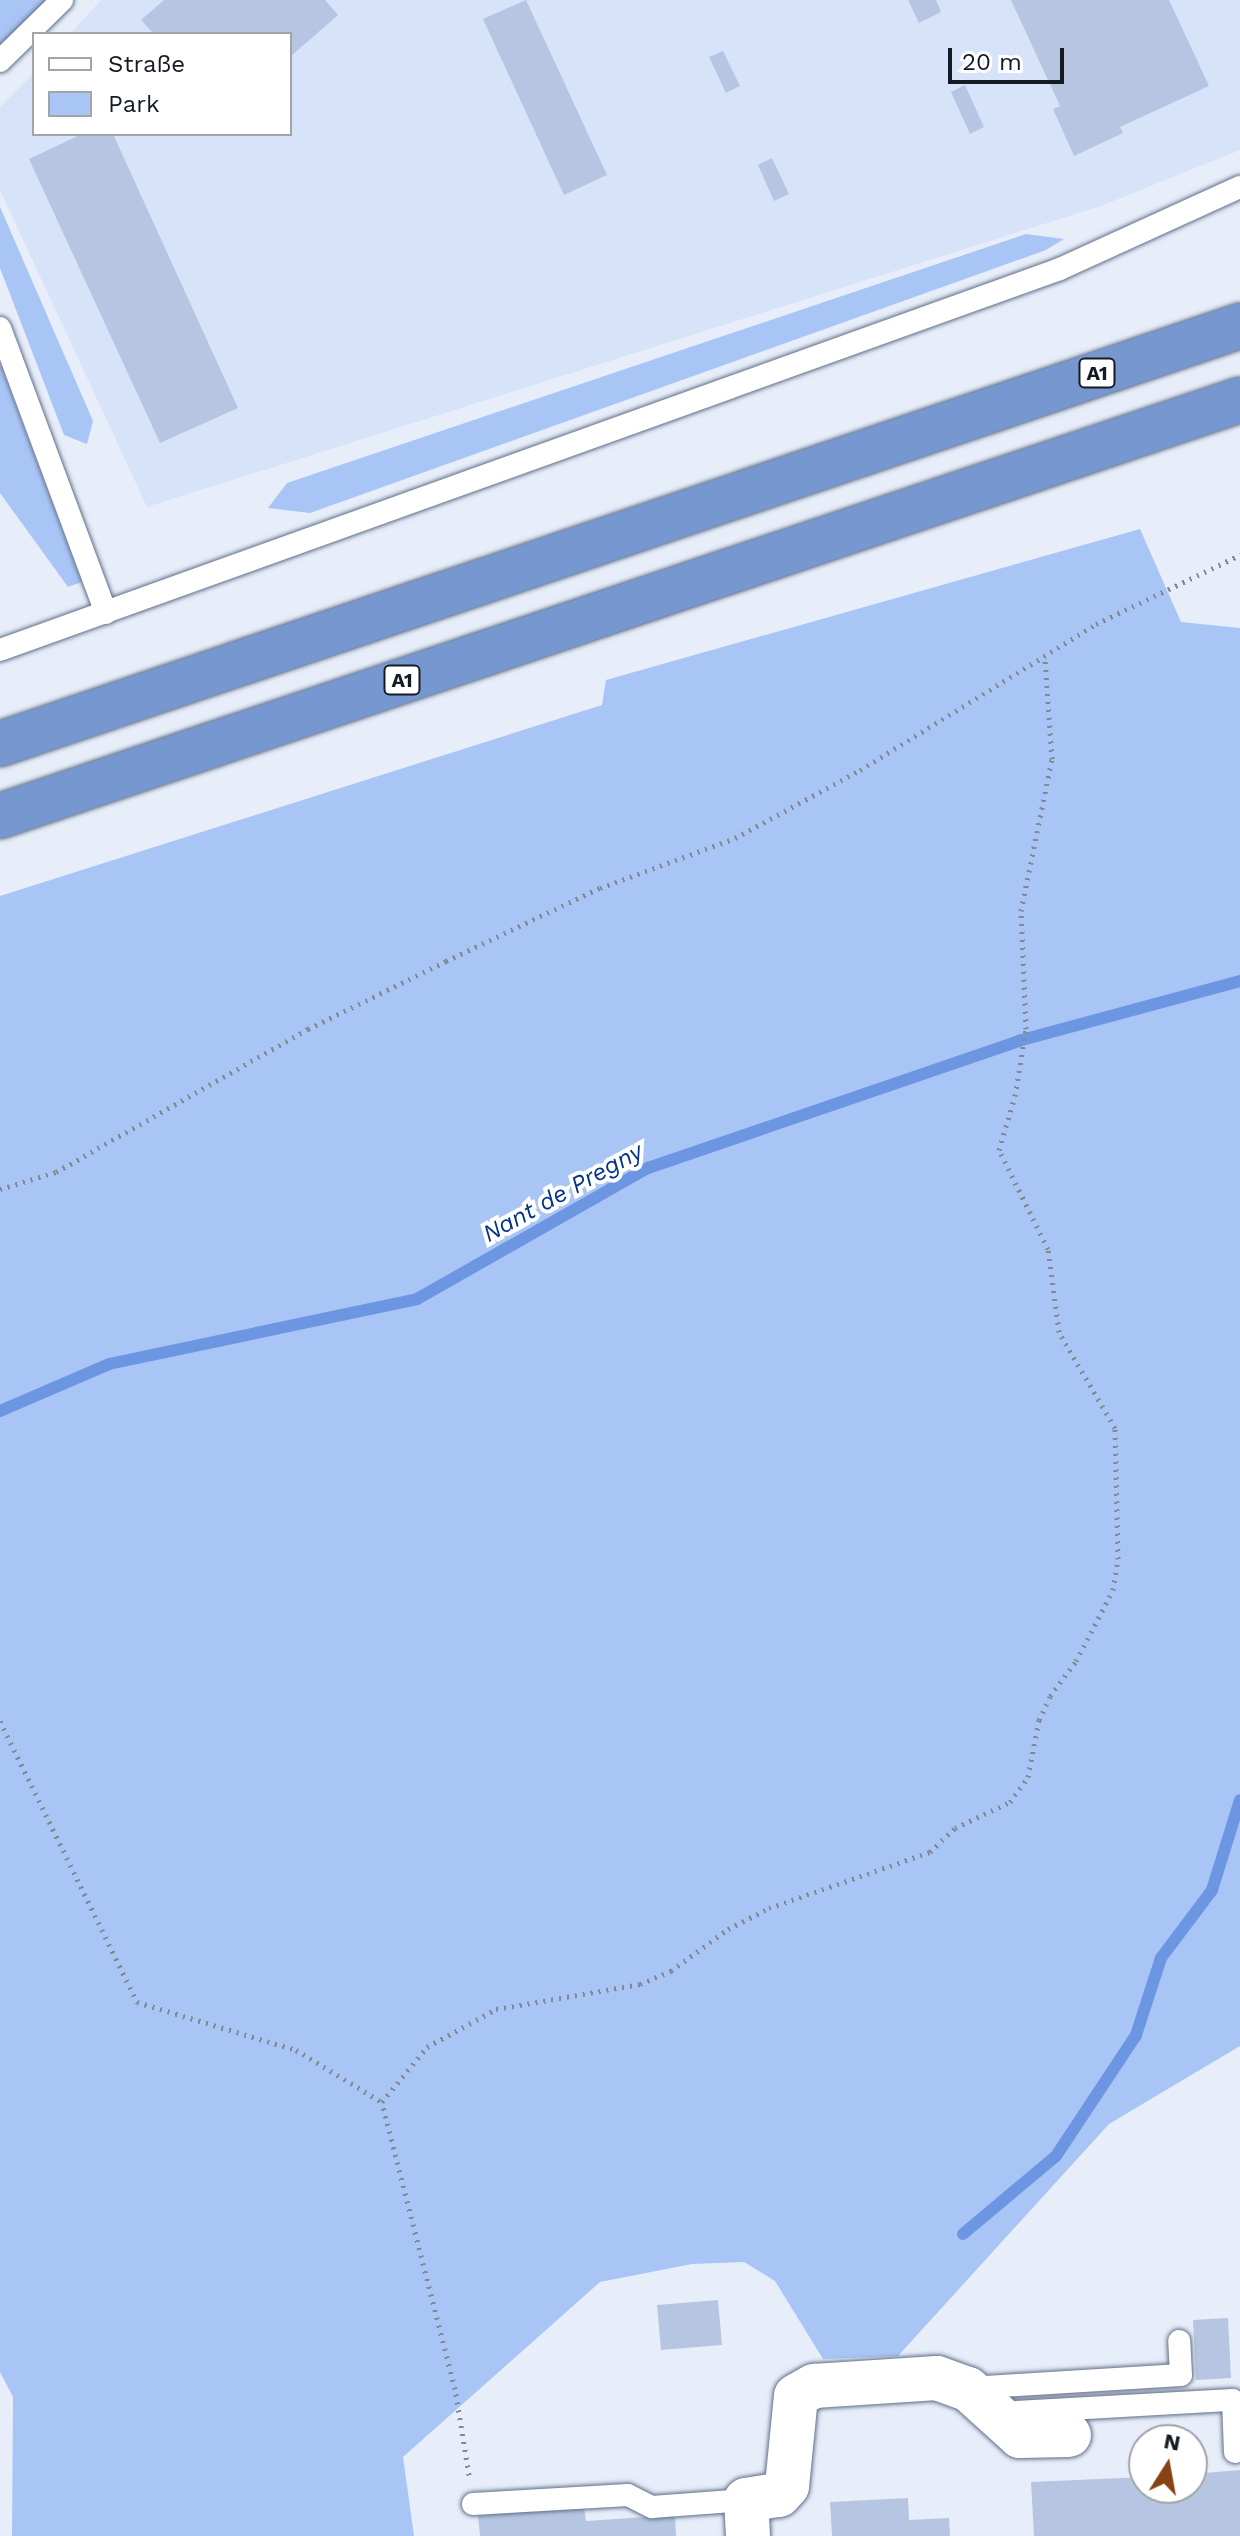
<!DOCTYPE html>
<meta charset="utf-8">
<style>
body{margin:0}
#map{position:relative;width:1240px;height:2536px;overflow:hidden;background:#e7eef9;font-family:"Work Sans",sans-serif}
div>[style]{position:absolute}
.built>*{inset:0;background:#d7e3f8}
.green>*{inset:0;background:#a9c5f5}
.stream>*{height:12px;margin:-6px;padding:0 6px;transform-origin:6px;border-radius:6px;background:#6c96e2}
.building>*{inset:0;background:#b6c6e2}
.path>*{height:5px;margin-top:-2.5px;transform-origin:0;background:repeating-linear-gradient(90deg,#828993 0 2px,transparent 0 8px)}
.roads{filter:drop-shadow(0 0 2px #606f88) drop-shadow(0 0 2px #606f88)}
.service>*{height:22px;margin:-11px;padding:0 11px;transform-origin:11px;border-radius:11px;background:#fff}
.minor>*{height:44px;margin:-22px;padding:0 22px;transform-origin:22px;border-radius:22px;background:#fff}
.motorway>*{height:44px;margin:-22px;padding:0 22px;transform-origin:22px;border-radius:22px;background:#7797d1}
span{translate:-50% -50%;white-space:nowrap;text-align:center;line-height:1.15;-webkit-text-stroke:8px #fff;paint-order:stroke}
.shield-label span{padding:2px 6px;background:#fff;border:2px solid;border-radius:6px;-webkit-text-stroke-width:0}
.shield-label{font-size:20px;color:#151b25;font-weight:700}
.water-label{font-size:24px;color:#033288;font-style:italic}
.legend{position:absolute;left:32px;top:32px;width:260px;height:104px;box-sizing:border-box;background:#fff;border:2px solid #a1a4a8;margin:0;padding:10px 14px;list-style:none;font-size:24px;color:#151b25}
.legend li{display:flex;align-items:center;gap:16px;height:40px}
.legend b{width:40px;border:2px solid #a1a4a8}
.north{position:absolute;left:1128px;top:2424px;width:80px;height:80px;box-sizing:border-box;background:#fff;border:2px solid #a1a4a8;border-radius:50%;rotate:11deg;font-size:22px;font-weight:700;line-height:32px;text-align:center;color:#151b25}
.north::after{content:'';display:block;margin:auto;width:28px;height:36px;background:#864313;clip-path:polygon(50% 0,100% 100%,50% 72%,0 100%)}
.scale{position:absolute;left:948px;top:48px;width:116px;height:36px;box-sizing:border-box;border:4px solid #151b25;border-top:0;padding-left:10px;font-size:24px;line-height:28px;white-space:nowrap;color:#151b25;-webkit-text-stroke:6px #fff;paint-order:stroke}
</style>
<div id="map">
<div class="built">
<i style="clip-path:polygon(101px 0,1240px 0,1240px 150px,1101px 206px,147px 507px,0 190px,0 107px,34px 73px,34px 134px,290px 134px,290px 34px,70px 34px)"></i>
</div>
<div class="green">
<i style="clip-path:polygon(0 0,52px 0,0 48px)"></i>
<i style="clip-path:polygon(0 207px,93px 421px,87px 444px,64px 435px,0 268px)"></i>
<i style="clip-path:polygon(1026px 234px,1064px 239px,1046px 250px,310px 513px,268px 508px,287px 483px)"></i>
<i style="clip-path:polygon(0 363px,82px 582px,68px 587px,0 493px)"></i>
<i style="clip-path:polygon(1140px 529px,1181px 622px,1240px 628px,1240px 2046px,1109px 2124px,898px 2356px,823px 2359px,775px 2281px,744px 2262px,692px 2264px,600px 2282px,403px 2457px,414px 2536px,12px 2536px,13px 2397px,0 2372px,0 896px,602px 705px,606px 680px)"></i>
</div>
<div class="stream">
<i style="left:0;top:1411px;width:119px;rotate:-23.3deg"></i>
<i style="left:109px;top:1364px;width:315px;rotate:-11.9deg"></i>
<i style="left:417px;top:1299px;width:266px;rotate:-29.6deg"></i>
<i style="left:648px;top:1168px;width:391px;rotate:-18.9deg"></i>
<i style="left:1018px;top:1041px;width:230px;rotate:-15.1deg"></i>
<i style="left:963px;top:2234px;width:121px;rotate:-40deg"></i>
<i style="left:1056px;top:2156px;width:145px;rotate:-56.5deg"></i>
<i style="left:1136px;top:2035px;width:81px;rotate:-72deg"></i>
<i style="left:1161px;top:1958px;width:85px;rotate:-53.1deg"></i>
<i style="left:1212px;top:1890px;width:94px;rotate:-72.7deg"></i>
</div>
<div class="building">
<i style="clip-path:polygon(164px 0,325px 0,338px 15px,290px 57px,290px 34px,154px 34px,141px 20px)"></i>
<i style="clip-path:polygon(526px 0,607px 175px,564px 195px,483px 19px)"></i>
<i style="clip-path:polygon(908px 0,936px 0,941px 12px,919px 23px)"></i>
<i style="clip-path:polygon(1011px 0,1169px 0,1209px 86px,1120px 127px,1123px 133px,1074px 156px,1053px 109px,1060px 106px)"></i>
<i style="clip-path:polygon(723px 51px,740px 86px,726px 93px,709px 57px)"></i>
<i style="clip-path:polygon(965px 85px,984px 127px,970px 134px,951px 92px)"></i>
<i style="clip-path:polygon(82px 134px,113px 134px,238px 408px,160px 443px,29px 159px)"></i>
<i style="clip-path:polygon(772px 158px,789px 194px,774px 201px,758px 165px)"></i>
<i style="clip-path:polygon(718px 2300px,722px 2345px,661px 2350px,657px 2305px)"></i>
<i style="clip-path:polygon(1228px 2318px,1231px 2378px,1196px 2380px,1193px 2320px)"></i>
<i style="clip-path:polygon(1240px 2470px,1240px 2536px,1034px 2536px,1031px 2482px,1144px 2477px,1144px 2488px,1192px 2488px,1192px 2474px)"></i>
<i style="clip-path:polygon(908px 2498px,909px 2520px,949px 2518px,950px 2536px,832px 2536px,830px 2502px)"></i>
<i style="clip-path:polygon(584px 2506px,586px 2521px,675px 2515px,676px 2536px,480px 2536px,478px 2516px)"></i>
</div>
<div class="path">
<i style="left:0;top:1189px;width:59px;rotate:-16.9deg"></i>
<i style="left:56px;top:1172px;width:290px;rotate:-29.6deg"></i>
<i style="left:308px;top:1029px;width:154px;rotate:-26.2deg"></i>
<i style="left:446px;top:961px;width:170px;rotate:-25.4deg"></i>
<i style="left:600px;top:888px;width:144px;rotate:-20.3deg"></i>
<i style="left:735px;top:838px;width:142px;rotate:-28.5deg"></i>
<i style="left:860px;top:770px;width:278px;rotate:-31.7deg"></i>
<i style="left:1096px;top:624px;width:160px;rotate:-25.6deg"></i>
<i style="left:0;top:1721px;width:313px;rotate:64deg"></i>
<i style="left:137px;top:2002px;width:166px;rotate:16.8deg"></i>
<i style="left:296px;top:2050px;width:100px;rotate:31.2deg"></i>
<i style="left:469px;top:2475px;width:87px;rotate:-99.2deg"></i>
<i style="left:455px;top:2389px;width:296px;rotate:-104.3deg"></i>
<i style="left:382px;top:2102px;width:71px;rotate:-50.7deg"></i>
<i style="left:427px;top:2047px;width:79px;rotate:-28.8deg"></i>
<i style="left:496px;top:2009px;width:146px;rotate:-9.8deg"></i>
<i style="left:640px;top:1984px;width:34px;rotate:-23deg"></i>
<i style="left:671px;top:1971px;width:71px;rotate:-36.4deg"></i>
<i style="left:728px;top:1929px;width:46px;rotate:-27.1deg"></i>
<i style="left:769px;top:1908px;width:170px;rotate:-19.2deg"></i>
<i style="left:930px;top:1852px;width:35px;rotate:-44deg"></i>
<i style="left:955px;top:1828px;width:61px;rotate:-25.3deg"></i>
<i style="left:1010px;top:1802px;width:31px;rotate:-54deg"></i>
<i style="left:1028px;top:1777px;width:58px;rotate:-79.1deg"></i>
<i style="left:1039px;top:1720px;width:26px;rotate:-65deg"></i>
<i style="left:1050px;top:1696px;width:44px;rotate:-53.4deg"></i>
<i style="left:1076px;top:1661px;width:80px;rotate:-62.5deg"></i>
<i style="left:1113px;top:1590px;width:31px;rotate:-81deg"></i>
<i style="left:1118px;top:1559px;width:131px;rotate:-91.3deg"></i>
<i style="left:1115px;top:1428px;width:111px;rotate:-120.3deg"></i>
<i style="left:1059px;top:1332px;width:84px;rotate:-97.5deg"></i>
<i style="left:1048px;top:1249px;width:110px;rotate:-116.3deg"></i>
<i style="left:999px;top:1150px;width:56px;rotate:-73.5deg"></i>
<i style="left:1015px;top:1096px;width:68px;rotate:-80.7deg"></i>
<i style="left:1026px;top:1029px;width:118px;rotate:-92.4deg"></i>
<i style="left:1021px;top:911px;width:155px;rotate:-78.5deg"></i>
<i style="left:1052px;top:759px;width:101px;rotate:-94deg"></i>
</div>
<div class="roads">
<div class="service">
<i style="left:0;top:61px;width:87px;rotate:-44.5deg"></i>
<i style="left:0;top:328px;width:304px;rotate:69.6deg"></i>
<i style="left:0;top:650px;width:1126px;rotate:-19.77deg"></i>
<i style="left:1060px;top:269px;width:198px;rotate:-24.5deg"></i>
<i style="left:969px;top:2388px;width:212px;rotate:-3.5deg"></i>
<i style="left:1181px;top:2375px;width:34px;rotate:-93deg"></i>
<i style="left:998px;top:2413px;width:235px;rotate:-3.2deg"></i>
<i style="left:1233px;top:2400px;width:52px;rotate:87.8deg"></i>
<i style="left:473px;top:2504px;width:155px;rotate:-3.3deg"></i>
<i style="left:628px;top:2495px;width:27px;rotate:27deg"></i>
<i style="left:652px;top:2507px;width:94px;rotate:-4.3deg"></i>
</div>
<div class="minor">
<i style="left:748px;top:2536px;width:36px;rotate:-93deg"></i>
<i style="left:746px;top:2500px;width:33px;rotate:-9deg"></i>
<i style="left:779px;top:2495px;width:12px;rotate:-48deg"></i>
<i style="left:787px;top:2486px;width:90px;rotate:-84.3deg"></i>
<i style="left:796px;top:2396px;width:21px;rotate:-29deg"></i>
<i style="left:814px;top:2386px;width:123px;rotate:-3.7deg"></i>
<i style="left:937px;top:2378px;width:33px;rotate:20deg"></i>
<i style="left:968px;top:2389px;width:70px;rotate:42.1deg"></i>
<i style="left:1020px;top:2436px;width:49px;rotate:-1.2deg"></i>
</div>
<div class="motorway">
<i style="left:0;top:744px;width:1309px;rotate:-18.63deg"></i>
<i style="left:0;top:816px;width:1308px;rotate:-18.55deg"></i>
</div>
</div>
<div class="shield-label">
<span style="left:1097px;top:373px">A1</span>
<span style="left:402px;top:680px">A1</span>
</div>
<div class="water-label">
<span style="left:563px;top:1193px;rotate:-29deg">Nant de Pregny</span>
</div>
<ul class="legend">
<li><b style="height:10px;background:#fff"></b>Straße</li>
<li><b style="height:22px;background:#a9c5f5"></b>Park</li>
</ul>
<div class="north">N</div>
<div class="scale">20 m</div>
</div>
